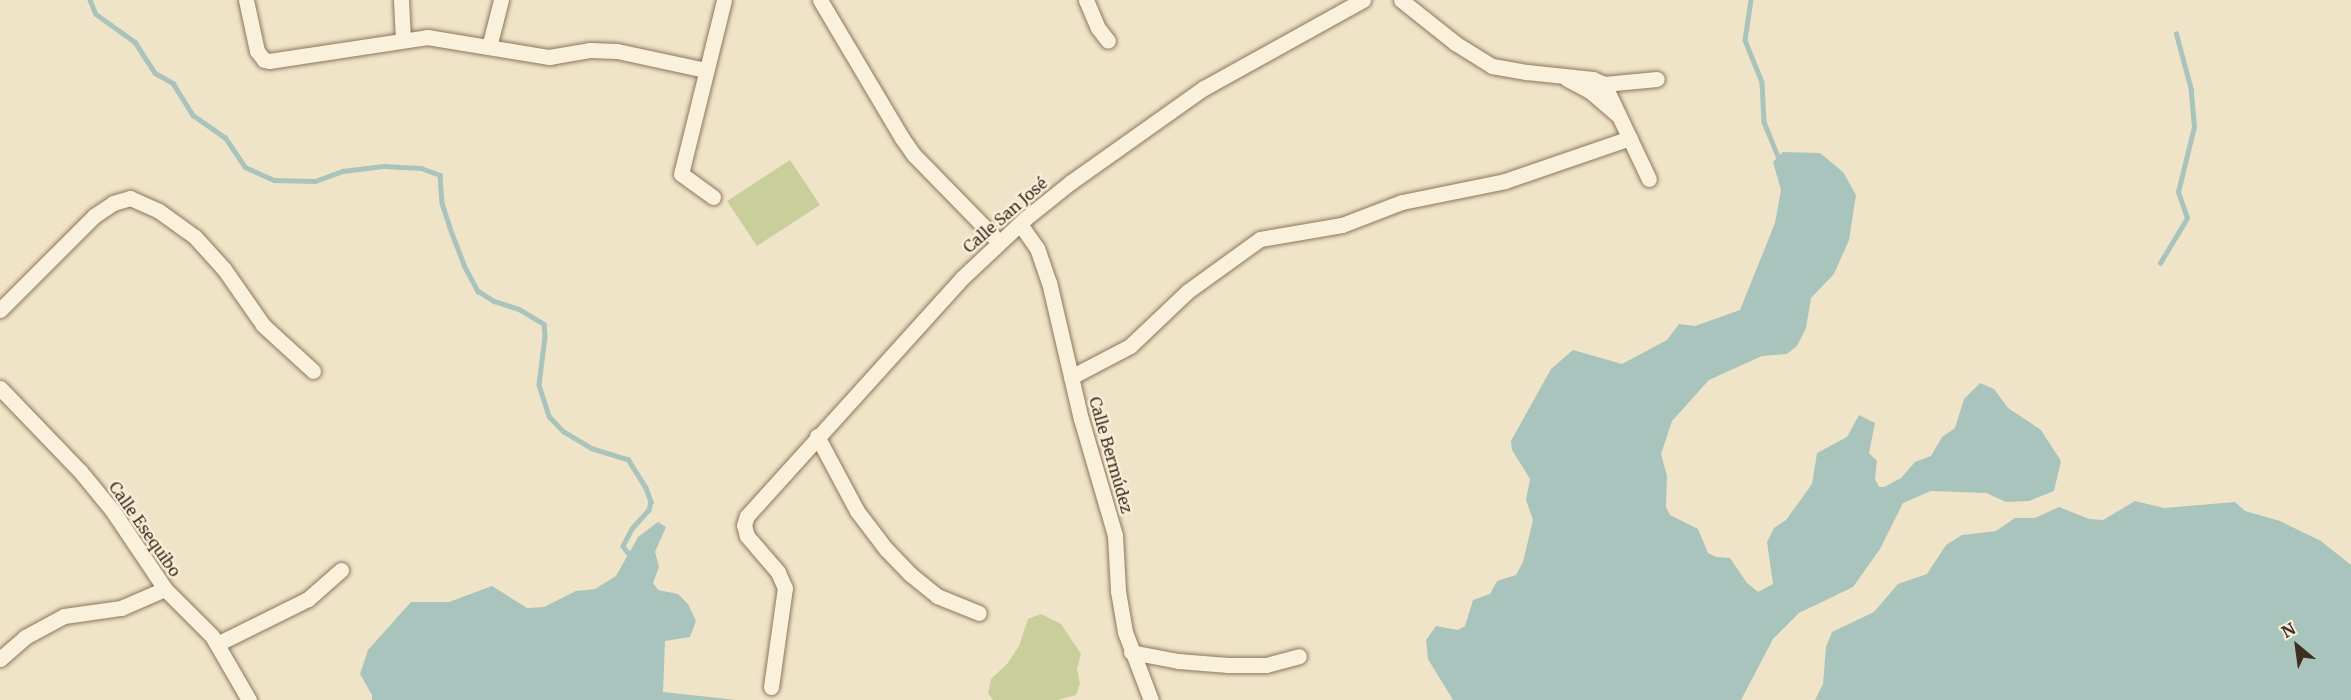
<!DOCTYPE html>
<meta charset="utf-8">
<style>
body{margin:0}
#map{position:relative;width:2351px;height:700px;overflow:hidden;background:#f0e4c8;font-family:Merriweather,serif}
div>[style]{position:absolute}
.green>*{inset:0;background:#c9cf9b}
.water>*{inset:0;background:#a9c4bc}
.stream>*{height:4.5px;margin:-2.25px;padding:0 2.25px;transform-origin:2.25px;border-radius:2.25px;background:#a9c4bc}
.roads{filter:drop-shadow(0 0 2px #8d765c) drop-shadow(0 0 2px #8d765c)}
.street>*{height:15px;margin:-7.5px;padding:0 7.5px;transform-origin:7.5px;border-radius:7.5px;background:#faf1dc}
span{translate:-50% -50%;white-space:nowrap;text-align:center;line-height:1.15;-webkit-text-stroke:5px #f7eed8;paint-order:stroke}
.street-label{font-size:16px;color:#3d2e20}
.north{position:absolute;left:2267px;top:616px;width:60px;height:60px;-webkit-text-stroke:4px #f7eed8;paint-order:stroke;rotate:331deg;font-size:16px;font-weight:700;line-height:24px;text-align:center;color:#3d2e20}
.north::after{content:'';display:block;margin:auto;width:21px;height:27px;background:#3d2e20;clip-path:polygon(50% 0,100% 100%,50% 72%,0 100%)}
</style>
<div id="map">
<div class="green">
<i style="clip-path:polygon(790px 160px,820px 205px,757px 246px,727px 201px)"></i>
<i style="clip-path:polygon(1041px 614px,1061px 624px,1081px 654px,1077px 669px,1080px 683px,1076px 695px,1058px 700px,993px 700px,988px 693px,991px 679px,1007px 664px,1019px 646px,1028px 619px)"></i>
</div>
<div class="water">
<i style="clip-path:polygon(1783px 152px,1820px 153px,1843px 172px,1856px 195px,1849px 240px,1834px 274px,1811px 298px,1806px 328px,1797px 346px,1787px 354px,1762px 356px,1709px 380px,1672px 421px,1661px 454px,1667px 476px,1666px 507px,1670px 515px,1698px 529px,1708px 553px,1716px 557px,1730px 558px,1747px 583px,1758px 592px,1773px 584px,1767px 542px,1774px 528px,1786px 520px,1812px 484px,1817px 453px,1847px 437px,1859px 415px,1875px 423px,1869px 453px,1877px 461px,1875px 479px,1879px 487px,1884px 487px,1901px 478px,1915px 462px,1931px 456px,1942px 437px,1955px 428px,1964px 399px,1980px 383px,1994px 389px,2008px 408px,2041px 430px,2061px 461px,2054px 491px,2029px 501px,2006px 502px,1986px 493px,1931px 491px,1903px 503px,1880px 549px,1853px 587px,1799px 613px,1773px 639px,1741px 700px,1453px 700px,1428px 659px,1426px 640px,1436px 626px,1458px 630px,1465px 626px,1473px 600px,1490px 594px,1497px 581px,1516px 575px,1523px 562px,1533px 520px,1526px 500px,1530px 479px,1512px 450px,1511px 441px,1551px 369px,1573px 350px,1622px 364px,1667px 340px,1679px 324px,1695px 326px,1740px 310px,1775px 223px,1781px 190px,1773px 162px)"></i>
<i style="clip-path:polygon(2135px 501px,2164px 508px,2235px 502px,2245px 511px,2280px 521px,2321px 541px,2351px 565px,2351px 700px,1815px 700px,1823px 684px,1826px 647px,1832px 632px,1874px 612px,1898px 584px,1927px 574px,1946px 545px,1962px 535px,1996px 531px,2015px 518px,2035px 518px,2059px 507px,2089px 519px,2103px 520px)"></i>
<i style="clip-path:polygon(658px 522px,666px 527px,655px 552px,659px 567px,653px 583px,658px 590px,678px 594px,688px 604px,696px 621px,690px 637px,665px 641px,663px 692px,737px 700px,372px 700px,372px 695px,360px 674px,368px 650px,411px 602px,449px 602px,492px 586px,527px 608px,544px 607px,576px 591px,595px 589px,616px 576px,638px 537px)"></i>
</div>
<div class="stream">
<i style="left:90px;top:0;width:15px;rotate:67deg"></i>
<i style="left:96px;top:14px;width:48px;rotate:35.7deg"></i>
<i style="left:135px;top:42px;width:37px;rotate:57deg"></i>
<i style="left:155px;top:73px;width:21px;rotate:29deg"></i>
<i style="left:173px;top:83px;width:38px;rotate:58deg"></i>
<i style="left:193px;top:115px;width:39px;rotate:35deg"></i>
<i style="left:225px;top:137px;width:36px;rotate:56deg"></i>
<i style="left:245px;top:167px;width:32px;rotate:24deg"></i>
<i style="left:274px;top:180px;width:41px;rotate:1.4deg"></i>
<i style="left:315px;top:181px;width:30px;rotate:-20deg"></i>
<i style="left:343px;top:171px;width:40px;rotate:-7.1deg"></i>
<i style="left:383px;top:166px;width:38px;rotate:3deg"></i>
<i style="left:421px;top:168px;width:20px;rotate:20deg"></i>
<i style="left:440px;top:175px;width:28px;rotate:86deg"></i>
<i style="left:442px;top:203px;width:26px;rotate:72deg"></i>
<i style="left:450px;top:228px;width:40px;rotate:69deg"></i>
<i style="left:464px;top:265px;width:30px;rotate:62deg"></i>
<i style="left:478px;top:291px;width:19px;rotate:32deg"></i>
<i style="left:494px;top:301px;width:26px;rotate:18deg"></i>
<i style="left:519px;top:309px;width:29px;rotate:31deg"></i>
<i style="left:544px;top:324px;width:12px;rotate:85deg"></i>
<i style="left:545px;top:336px;width:49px;rotate:97deg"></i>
<i style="left:539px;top:385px;width:33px;rotate:72deg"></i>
<i style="left:549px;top:416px;width:21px;rotate:47deg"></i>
<i style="left:563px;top:431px;width:33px;rotate:31deg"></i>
<i style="left:591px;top:448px;width:39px;rotate:17deg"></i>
<i style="left:628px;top:459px;width:34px;rotate:58deg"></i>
<i style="left:646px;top:488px;width:15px;rotate:70deg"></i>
<i style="left:651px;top:502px;width:8px;rotate:104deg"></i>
<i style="left:649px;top:510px;width:25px;rotate:132deg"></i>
<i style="left:632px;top:529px;width:19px;rotate:118deg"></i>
<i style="left:623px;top:546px;width:15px;rotate:53deg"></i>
<i style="left:1751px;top:0;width:40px;rotate:98.5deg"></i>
<i style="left:1745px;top:40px;width:45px;rotate:68deg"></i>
<i style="left:1762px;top:82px;width:40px;rotate:87.1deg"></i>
<i style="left:1764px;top:122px;width:42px;rotate:67.7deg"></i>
<i style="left:2160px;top:263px;width:52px;rotate:-59deg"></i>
<i style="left:2187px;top:218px;width:28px;rotate:-109deg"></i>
<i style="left:2178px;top:192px;width:67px;rotate:-76.2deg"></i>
<i style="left:2194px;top:127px;width:37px;rotate:-95deg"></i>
<i style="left:2191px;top:90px;width:58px;rotate:-105deg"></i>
</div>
<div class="roads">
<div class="street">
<i style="left:246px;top:0;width:52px;rotate:77.8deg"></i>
<i style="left:257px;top:51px;width:11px;rotate:52deg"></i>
<i style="left:264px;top:60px;width:5px;rotate:11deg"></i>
<i style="left:269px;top:61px;width:160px;rotate:-8.6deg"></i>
<i style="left:427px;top:37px;width:124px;rotate:9.3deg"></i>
<i style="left:549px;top:57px;width:42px;rotate:-9.7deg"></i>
<i style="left:590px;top:50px;width:27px;rotate:2deg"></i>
<i style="left:617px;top:51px;width:91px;rotate:12.1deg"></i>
<i style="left:401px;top:0;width:40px;rotate:87.1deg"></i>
<i style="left:820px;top:0;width:161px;rotate:59.3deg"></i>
<i style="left:902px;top:138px;width:21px;rotate:55deg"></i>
<i style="left:914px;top:155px;width:122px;rotate:45.7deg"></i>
<i style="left:1086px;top:0;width:30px;rotate:67deg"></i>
<i style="left:1098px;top:28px;width:16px;rotate:52deg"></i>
<i style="left:1401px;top:0;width:69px;rotate:38.5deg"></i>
<i style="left:1455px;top:43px;width:44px;rotate:31.9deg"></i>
<i style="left:1492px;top:66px;width:36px;rotate:10deg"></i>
<i style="left:1527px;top:72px;width:66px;rotate:6.1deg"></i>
<i style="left:1593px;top:79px;width:12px;rotate:24deg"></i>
<i style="left:1604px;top:84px;width:105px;rotate:64.7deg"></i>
<i style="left:489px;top:47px;width:49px;rotate:-75.7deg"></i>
<i style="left:1567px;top:79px;width:26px;rotate:28deg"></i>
<i style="left:1590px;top:91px;width:35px;rotate:41deg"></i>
<i style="left:1604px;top:84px;width:53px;rotate:-5.4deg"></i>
<i style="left:713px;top:197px;width:39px;rotate:-144deg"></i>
<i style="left:681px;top:174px;width:179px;rotate:-76.1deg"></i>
<i style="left:1020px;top:224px;width:29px;rotate:55deg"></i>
<i style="left:1037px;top:248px;width:36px;rotate:71deg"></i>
<i style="left:1049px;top:282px;width:141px;rotate:76.9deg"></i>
<i style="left:1081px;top:419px;width:121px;rotate:73.7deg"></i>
<i style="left:1115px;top:535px;width:56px;rotate:86.9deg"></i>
<i style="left:1118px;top:591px;width:42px;rotate:80.3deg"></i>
<i style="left:1125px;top:632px;width:73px;rotate:69.1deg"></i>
<i style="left:0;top:310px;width:133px;rotate:-45deg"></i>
<i style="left:94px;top:216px;width:23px;rotate:-34deg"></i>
<i style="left:113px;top:203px;width:18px;rotate:-16deg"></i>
<i style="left:130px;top:198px;width:32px;rotate:24deg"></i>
<i style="left:159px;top:211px;width:44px;rotate:35.8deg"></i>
<i style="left:195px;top:237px;width:43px;rotate:47.8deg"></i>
<i style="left:224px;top:269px;width:68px;rotate:55.1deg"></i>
<i style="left:263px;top:325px;width:68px;rotate:42.6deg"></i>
<i style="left:1071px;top:377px;width:67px;rotate:-27.7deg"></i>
<i style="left:1130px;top:346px;width:80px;rotate:-43.5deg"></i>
<i style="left:1188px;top:291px;width:89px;rotate:-35.8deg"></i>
<i style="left:1260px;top:239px;width:83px;rotate:-9.7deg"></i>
<i style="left:1342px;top:225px;width:64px;rotate:-21deg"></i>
<i style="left:1402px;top:202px;width:105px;rotate:-11.5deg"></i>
<i style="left:1505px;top:181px;width:132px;rotate:-19deg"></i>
<i style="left:0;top:388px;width:115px;rotate:46.1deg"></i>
<i style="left:80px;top:471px;width:50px;rotate:50.6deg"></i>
<i style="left:112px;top:510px;width:95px;rotate:56.1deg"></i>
<i style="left:165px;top:589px;width:66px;rotate:45deg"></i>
<i style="left:212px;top:636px;width:74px;rotate:60deg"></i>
<i style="left:817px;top:436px;width:85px;rotate:61.9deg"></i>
<i style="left:857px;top:511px;width:48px;rotate:52.7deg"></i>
<i style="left:886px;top:549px;width:35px;rotate:46deg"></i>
<i style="left:910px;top:574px;width:35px;rotate:39deg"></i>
<i style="left:937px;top:596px;width:45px;rotate:22deg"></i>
<i style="left:217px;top:644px;width:102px;rotate:-26.3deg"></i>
<i style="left:308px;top:599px;width:44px;rotate:-41.3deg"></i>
<i style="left:1131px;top:652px;width:48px;rotate:10.8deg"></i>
<i style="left:1178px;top:661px;width:50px;rotate:4.6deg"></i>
<i style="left:1228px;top:665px;width:38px"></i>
<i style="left:1266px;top:665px;width:34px;rotate:-15deg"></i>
<i style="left:0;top:659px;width:33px;rotate:-41deg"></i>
<i style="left:25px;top:637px;width:44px;rotate:-28.3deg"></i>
<i style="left:64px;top:616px;width:58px;rotate:-8deg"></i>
<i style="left:121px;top:608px;width:48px;rotate:-23.4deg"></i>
<i style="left:771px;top:687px;width:100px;rotate:-82deg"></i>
<i style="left:785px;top:588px;width:17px;rotate:-114deg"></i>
<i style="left:778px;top:572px;width:48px;rotate:-130.7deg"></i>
<i style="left:747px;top:536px;width:11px;rotate:-105deg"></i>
<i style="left:744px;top:525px;width:9px;rotate:-72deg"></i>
<i style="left:747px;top:516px;width:321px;rotate:-47.9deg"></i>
<i style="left:962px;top:278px;width:88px;rotate:-43.2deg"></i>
<i style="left:1026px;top:218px;width:58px;rotate:-38.7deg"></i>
<i style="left:1071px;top:182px;width:163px;rotate:-35.3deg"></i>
<i style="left:1204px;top:88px;width:182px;rotate:-29deg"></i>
</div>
</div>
<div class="street-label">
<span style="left:1005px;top:215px;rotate:-41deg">Calle San José</span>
<span style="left:1111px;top:455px;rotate:74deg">Calle Bermúdez</span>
<span style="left:145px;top:529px;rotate:55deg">Calle Esequibo</span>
</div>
<div class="north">N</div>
</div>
